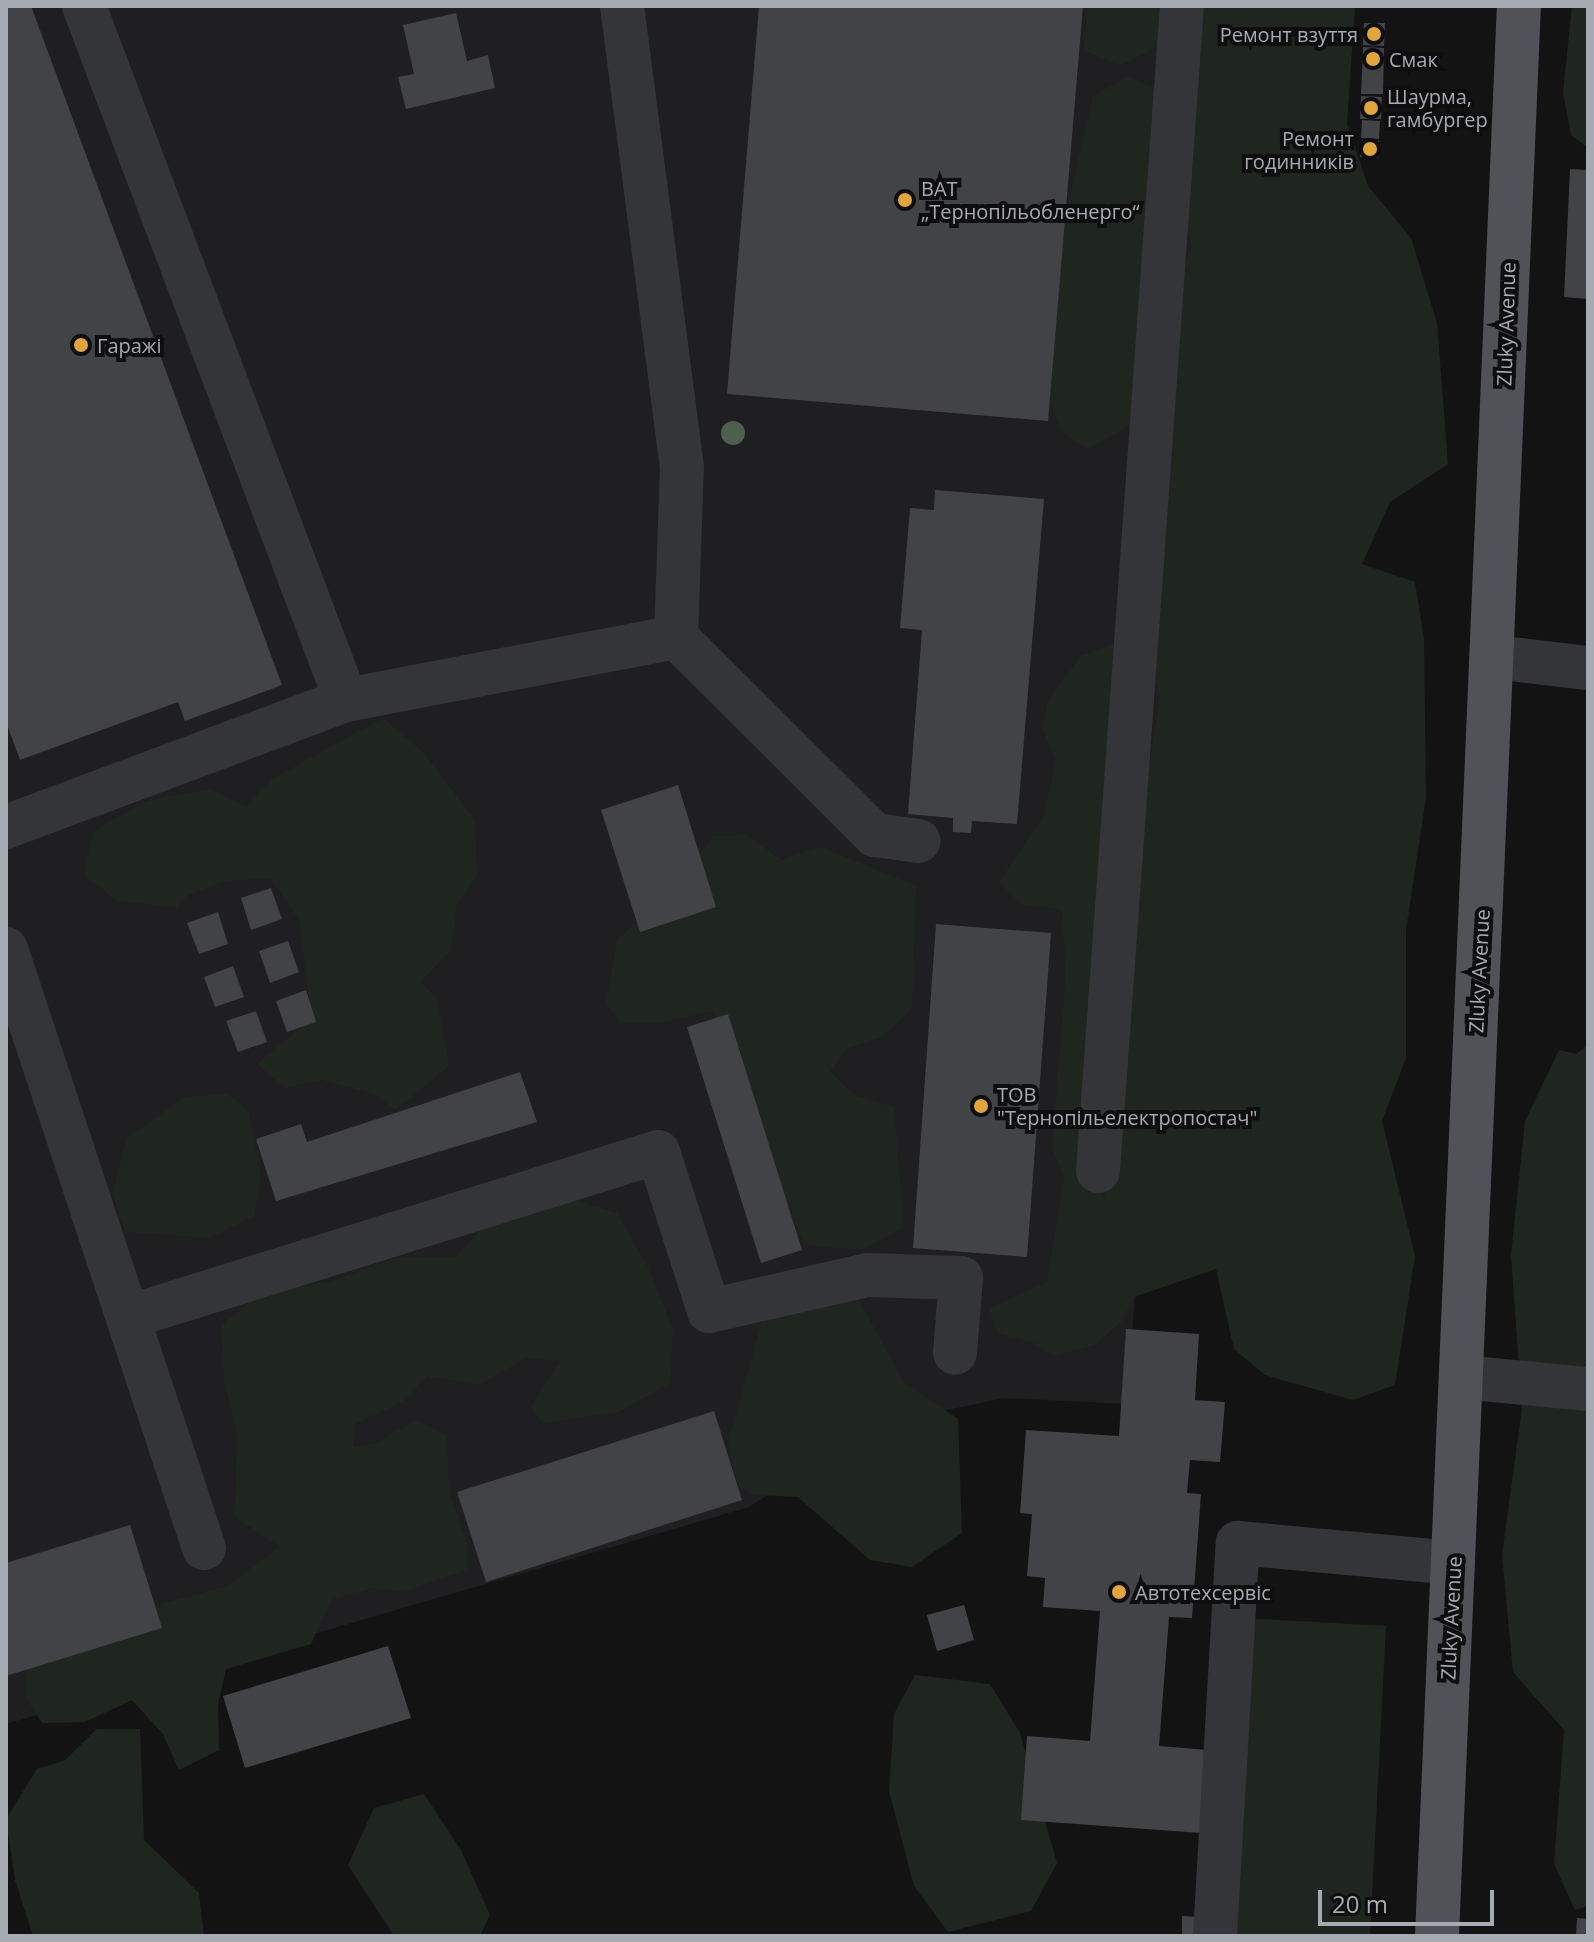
<!DOCTYPE html>
<meta charset="utf-8">
<style>
body{margin:0}
#map{position:relative;width:1594px;height:1942px;overflow:hidden;background:#131314;font-family:"Open Sans",sans-serif}
div>[style]{position:absolute}
.built>*{inset:0;background:#1f1f21}
.green>*{inset:0;background:#1f2620}
.building>*{inset:0;background:#424347}
.minor>*{height:44px;margin:-22px;padding:0 22px;transform-origin:22px;border-radius:22px;background:#343539}
.major>*{height:44px;margin:-22px;padding:0 22px;transform-origin:22px;border-radius:22px;background:#505257}
.trees>*{width:24px;height:24px;margin:-12px;border-radius:50%;background:#4e5f4e}
.dots>*{width:22px;height:22px;translate:-50% -50%;box-sizing:border-box;border:4px solid #0e0e0f;border-radius:50%}
span{translate:-50% -50%;white-space:nowrap;text-align:center;line-height:1.15;-webkit-text-stroke:8px #0e0e0f;paint-order:stroke}
.poi-label{font-size:20px;color:#a5aab3}
.right{translate:-100% -50%;text-align:right}
.left{translate:0 -50%;text-align:left}
.street-label{font-size:20px;color:#a5aab3}
.frame{position:absolute;inset:0;border:8px solid #a5aab3;pointer-events:none}
.scale{position:absolute;left:1318px;top:1890px;width:176px;height:36px;box-sizing:border-box;border:4px solid #a5aab3;border-top:0;padding-left:10px;font-size:24px;line-height:28px;white-space:nowrap;color:#a5aab3;-webkit-text-stroke:6px #0e0e0f;paint-order:stroke}
</style>
<div id="map">
<div class="built">
<i style="clip-path:polygon(6px 6px,1216px 6px,1128px 1404px,1004px 1398px,876px 1425px,749px 1507px,6px 1724px)"></i>
</div>
<div class="green">
<i style="clip-path:polygon(1087px 6px,1180px 6px,1171px 39px,1120px 66px,1084px 50px)"></i>
<i style="clip-path:polygon(1202px 6px,1355px 6px,1347px 124px,1368px 186px,1411px 238px,1437px 323px,1448px 464px,1390px 502px,1362px 564px,1415px 582px,1424px 639px,1426px 797px,1406px 930px,1406px 1058px,1382px 1121px,1415px 1256px,1395px 1385px,1353px 1400px,1265px 1375px,1234px 1349px,1216px 1269px,1134px 1297px,1122px 1321px,1095px 1345px,1053px 1356px,1034px 1343px,998px 1333px,989px 1309px,1047px 1282px,1064px 1176px,1052px 1148px,1066px 975px,1062px 910px,1021px 904px,999px 882px,1044px 815px,1056px 761px,1042px 728px,1047px 703px,1081px 656px,1116px 644px,1093px 1187px,1104px 1198px,1111px 1167px,1142px 812px,1160px 696px,1140px 646px,1180px 272px,1192px 248px,1184px 216px)"></i>
<i style="clip-path:polygon(1572px 6px,1588px 6px,1588px 148px,1571px 135px,1563px 93px)"></i>
<i style="clip-path:polygon(1127px 77px,1158px 89px,1140px 420px,1087px 449px,1060px 430px,1044px 378px,1054px 267px,1093px 96px)"></i>
<i style="clip-path:polygon(383px 718px,423px 752px,475px 820px,477px 876px,457px 904px,451px 950px,421px 981px,437px 1000px,449px 1066px,396px 1110px,374px 1094px,322px 1080px,285px 1088px,257px 1064px,312px 1018px,299px 920px,270px 878px,227px 881px,189px 894px,176px 908px,116px 900px,84px 875px,93px 832px,146px 801px,211px 789px,246px 807px,272px 779px)"></i>
<i style="clip-path:polygon(747px 835px,781px 860px,821px 847px,916px 886px,912px 1009px,883px 1036px,848px 1048px,830px 1071px,854px 1095px,894px 1107px,904px 1227px,862px 1250px,805px 1245px,745px 1100px,742px 1052px,712px 1011px,665px 1022px,621px 1023px,606px 1003px,617px 940px,672px 890px,714px 836px)"></i>
<i style="clip-path:polygon(1588px 1045px,1588px 1906px,1575px 1910px,1554px 1864px,1564px 1730px,1513px 1672px,1502px 1555px,1522px 1408px,1511px 1255px,1525px 1121px,1559px 1050px,1576px 1054px)"></i>
<i style="clip-path:polygon(227px 1094px,249px 1111px,261px 1177px,254px 1216px,209px 1238px,125px 1232px,112px 1194px,127px 1138px,185px 1097px)"></i>
<i style="clip-path:polygon(556px 1195px,617px 1213px,649px 1269px,673px 1329px,670px 1383px,619px 1412px,543px 1423px,531px 1407px,560px 1361px,527px 1358px,477px 1385px,427px 1376px,402px 1402px,353px 1425px,353px 1447px,377px 1443px,415px 1420px,447px 1435px,449px 1491px,467px 1543px,467px 1570px,403px 1592px,374px 1588px,332px 1599px,311px 1644px,226px 1669px,218px 1704px,219px 1750px,179px 1770px,163px 1734px,132px 1700px,85px 1722px,42px 1723px,26px 1698px,27px 1649px,115px 1616px,225px 1587px,280px 1547px,235px 1517px,237px 1434px,224px 1380px,221px 1326px,260px 1293px,332px 1281px,396px 1258px,456px 1257px,493px 1215px)"></i>
<i style="clip-path:polygon(850px 1284px,905px 1384px,958px 1419px,962px 1533px,912px 1567px,870px 1560px,798px 1497px,754px 1495px,739px 1487px,728px 1443px,762px 1321px,804px 1290px)"></i>
<i style="clip-path:polygon(1242px 1618px,1386px 1626px,1370px 1936px,1222px 1936px)"></i>
<i style="clip-path:polygon(915px 1675px,990px 1684px,1020px 1733px,1057px 1863px,1031px 1911px,948px 1932px,914px 1886px,889px 1791px,894px 1714px)"></i>
<i style="clip-path:polygon(97px 1729px,140px 1729px,144px 1840px,199px 1893px,204px 1936px,33px 1936px,15px 1880px,6px 1819px,37px 1769px,65px 1760px)"></i>
<i style="clip-path:polygon(424px 1794px,461px 1850px,490px 1915px,480px 1936px,394px 1936px,348px 1865px,374px 1808px)"></i>
</div>
<div class="building">
<i style="clip-path:polygon(6px 6px,31px 6px,282px 685px,185px 721px,178px 702px,20px 760px,6px 722px)"></i>
<i style="clip-path:polygon(759px 6px,1083px 6px,1048px 421px,727px 394px)"></i>
<i style="clip-path:polygon(456px 13px,467px 61px,488px 55px,495px 88px,406px 109px,398px 77px,414px 74px,403px 25px)"></i>
<i style="clip-path:polygon(1364px 23px,1385px 23px,1384px 46px,1363px 45px)"></i>
<i style="clip-path:polygon(1363px 47px,1384px 48px,1383px 94px,1361px 94px)"></i>
<i style="clip-path:polygon(1361px 96px,1382px 97px,1381px 119px,1360px 119px)"></i>
<i style="clip-path:polygon(1362px 120px,1380px 121px,1379px 139px,1361px 138px)"></i>
<i style="clip-path:polygon(1362px 140px,1379px 141px,1378px 158px,1360px 157px)"></i>
<i style="clip-path:polygon(1570px 169px,1588px 170px,1588px 299px,1564px 297px)"></i>
<i style="clip-path:polygon(935px 490px,1044px 499px,1017px 824px,972px 821px,971px 833px,953px 832px,953px 818px,908px 814px,922px 630px,900px 628px,910px 508px,934px 510px)"></i>
<i style="clip-path:polygon(678px 785px,716px 907px,640px 932px,601px 810px)"></i>
<i style="clip-path:polygon(271px 888px,282px 919px,251px 930px,241px 898px)"></i>
<i style="clip-path:polygon(218px 912px,228px 944px,199px 954px,187px 923px)"></i>
<i style="clip-path:polygon(936px 924px,1051px 933px,1027px 1257px,913px 1248px)"></i>
<i style="clip-path:polygon(288px 941px,299px 972px,270px 983px,259px 951px)"></i>
<i style="clip-path:polygon(233px 966px,244px 997px,215px 1007px,204px 977px)"></i>
<i style="clip-path:polygon(306px 990px,316px 1022px,287px 1032px,276px 1001px)"></i>
<i style="clip-path:polygon(256px 1011px,267px 1042px,238px 1052px,226px 1021px)"></i>
<i style="clip-path:polygon(728px 1014px,802px 1250px,761px 1263px,687px 1027px)"></i>
<i style="clip-path:polygon(520px 1072px,537px 1122px,276px 1201px,256px 1139px,301px 1124px,307px 1142px)"></i>
<i style="clip-path:polygon(1126px 1329px,1199px 1334px,1195px 1400px,1225px 1402px,1220px 1462px,1190px 1460px,1187px 1493px,1201px 1494px,1192px 1618px,1169px 1617px,1159px 1746px,1220px 1751px,1215px 1834px,1021px 1820px,1027px 1736px,1090px 1741px,1100px 1611px,1043px 1607px,1045px 1578px,1027px 1576px,1032px 1514px,1020px 1513px,1026px 1430px,1119px 1436px)"></i>
<i style="clip-path:polygon(714px 1411px,742px 1500px,486px 1582px,457px 1492px)"></i>
<i style="clip-path:polygon(130px 1525px,162px 1628px,6px 1676px,6px 1563px)"></i>
<i style="clip-path:polygon(964px 1605px,974px 1640px,937px 1651px,927px 1615px)"></i>
<i style="clip-path:polygon(388px 1646px,411px 1718px,245px 1768px,223px 1696px)"></i>
<i style="clip-path:polygon(1182px 1916px,1203px 1917px,1203px 1936px,1182px 1936px)"></i>
<i style="clip-path:polygon(1577px 1918px,1588px 1919px,1588px 1936px,1576px 1936px)"></i>
</div>
<div class="minor">
<i style="left:84px;top:6px;width:742px;rotate:69.32deg"></i>
<i style="left:676px;top:637px;width:281px;rotate:44.9deg"></i>
<i style="left:875px;top:835px;width:44px;rotate:7.8deg"></i>
<i style="left:1494px;top:657px;width:95px;rotate:6.7deg"></i>
<i style="left:6px;top:827px;width:363px;rotate:-20.5deg"></i>
<i style="left:346px;top:700px;width:336px;rotate:-10.8deg"></i>
<i style="left:676px;top:637px;width:169px;rotate:-88deg"></i>
<i style="left:682px;top:468px;width:466px;rotate:-97.4deg"></i>
<i style="left:6px;top:949px;width:631px;rotate:71.71deg"></i>
<i style="left:1098px;top:1171px;width:1168px;rotate:-85.88deg"></i>
<i style="left:128px;top:1317px;width:555px;rotate:-17.29deg"></i>
<i style="left:658px;top:1152px;width:167px;rotate:72.2deg"></i>
<i style="left:709px;top:1311px;width:163px;rotate:-12.8deg"></i>
<i style="left:868px;top:1275px;width:93px;rotate:1.8deg"></i>
<i style="left:961px;top:1278px;width:75px;rotate:94.6deg"></i>
<i style="left:1461px;top:1377px;width:128px;rotate:5.4deg"></i>
<i style="left:1215px;top:1936px;width:394px;rotate:-86.7deg"></i>
<i style="left:1238px;top:1543px;width:216px;rotate:5.3deg"></i>
</div>
<div class="major">
<i style="left:1437px;top:1936px;width:1932px;rotate:-87.57deg"></i>
</div>
<div class="trees">
<i style="left:733px;top:433px"></i>
</div>
<div class="dots">
<i style="left:1374px;top:34px;background:#e2a53c"></i>
<i style="left:1373px;top:59px;background:#e2a53c"></i>
<i style="left:1371px;top:108px;background:#e2a53c"></i>
<i style="left:1370px;top:149px;background:#e2a53c"></i>
<i style="left:905px;top:200px;background:#e2a53c"></i>
<i style="left:81px;top:345px;background:#e2a53c"></i>
<i style="left:981px;top:1106px;background:#e2a53c"></i>
<i style="left:1119px;top:1592px;background:#e2a53c"></i>
</div>
<div class="poi-label">
<span class="right" style="left:1358px;top:34px">Ремонт взуття</span>
<span class="left" style="left:1389px;top:59px">Смак</span>
<span class="left" style="left:1387px;top:108px">Шаурма,<br>гамбургер</span>
<span class="right" style="left:1354px;top:150px">Ремонт<br>годинників</span>
<span class="left" style="left:921px;top:200px">ВАТ<br>„Тернопільобленерго“</span>
<span class="left" style="left:97px;top:345px">Гаражі</span>
<span class="left" style="left:997px;top:1106px">ТОВ<br>"Тернопільелектропостач"</span>
<span class="left" style="left:1135px;top:1592px">Автотехсервіс</span>
</div>
<div class="street-label">
<span style="left:1506px;top:324px;rotate:-88deg">Zluky Avenue</span>
<span style="left:1479px;top:971px;rotate:-87deg">Zluky Avenue</span>
<span style="left:1451px;top:1618px;rotate:-87deg">Zluky Avenue</span>
</div>
<div class="frame"></div>
<div class="scale">20 m</div>
</div>
